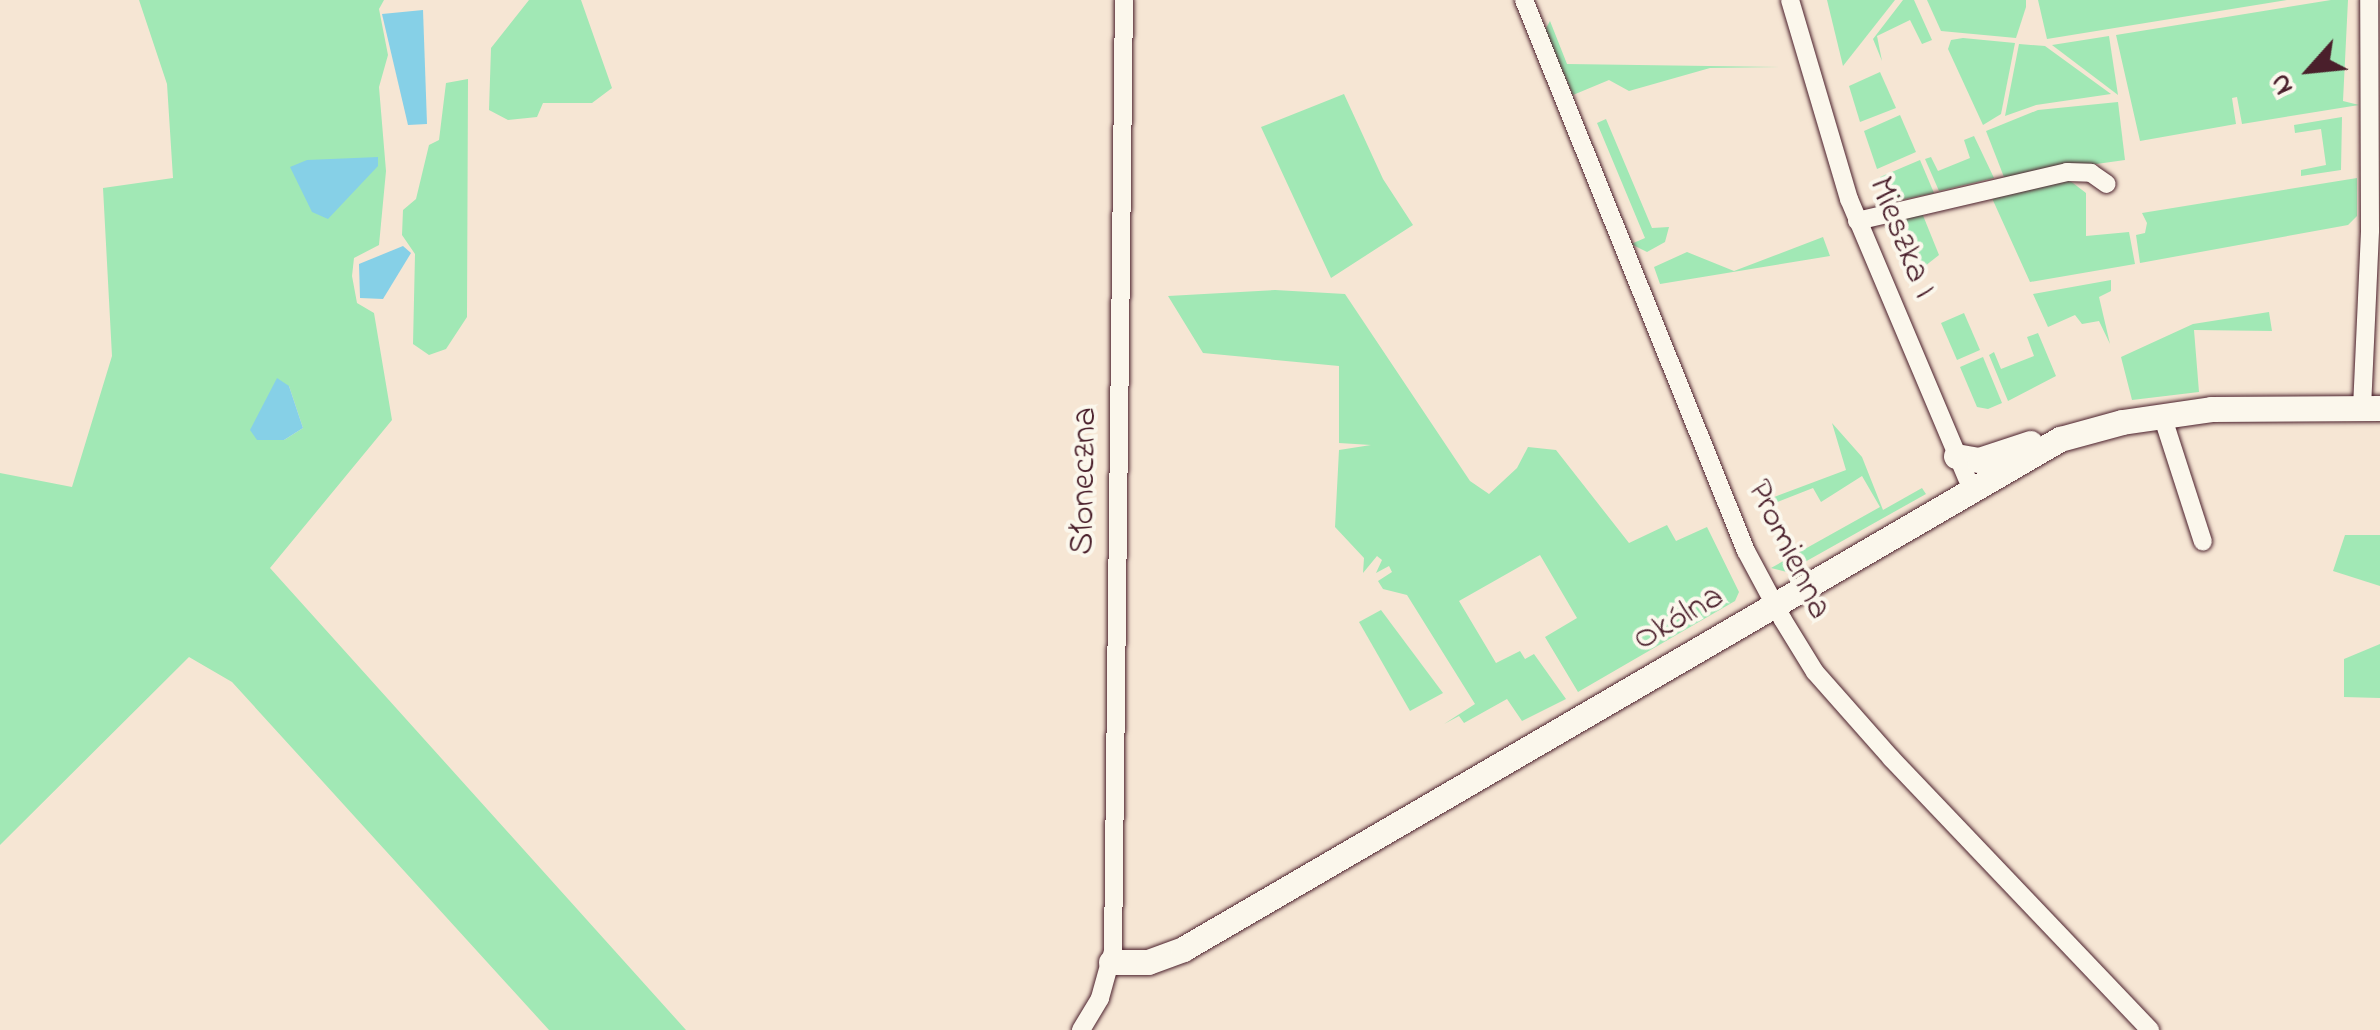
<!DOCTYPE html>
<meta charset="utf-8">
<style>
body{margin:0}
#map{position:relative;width:2380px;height:1030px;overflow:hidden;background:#f6e6d4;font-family:"Indie Flower",sans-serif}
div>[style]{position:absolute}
.green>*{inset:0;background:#a1e8b5}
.water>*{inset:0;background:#86d0e7}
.roads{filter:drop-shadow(0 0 2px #4a1f2b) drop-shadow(0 0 2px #4a1f2b)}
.street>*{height:18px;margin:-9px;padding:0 9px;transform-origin:9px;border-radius:9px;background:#fbf7ec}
.secondary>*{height:25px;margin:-12.5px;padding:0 12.5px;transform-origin:12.5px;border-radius:12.5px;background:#fbf7ec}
span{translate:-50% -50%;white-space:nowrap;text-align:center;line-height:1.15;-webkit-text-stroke:8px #fbf7ec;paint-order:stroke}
.street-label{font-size:35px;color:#4a1f2b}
.north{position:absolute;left:2260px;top:20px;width:100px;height:100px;-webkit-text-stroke:8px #fbf7ec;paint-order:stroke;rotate:243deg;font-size:28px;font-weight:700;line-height:40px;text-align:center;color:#4a1f2b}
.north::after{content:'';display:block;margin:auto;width:35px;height:45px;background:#4a1f2b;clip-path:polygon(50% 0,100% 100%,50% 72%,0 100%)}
</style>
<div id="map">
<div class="green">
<i style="clip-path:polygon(evenodd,139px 0,384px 0,379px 9px,388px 55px,379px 87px,386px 171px,379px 245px,354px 258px,352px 276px,357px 303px,374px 313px,392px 420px,270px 568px,686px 1030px,549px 1030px,232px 682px,189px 657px,0 845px,0 473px,72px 487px,112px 356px,103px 188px,173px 178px,167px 84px,139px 0,289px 386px,303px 428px,284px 440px,262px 436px,289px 386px)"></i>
<i style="clip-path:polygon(529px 0,581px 0,612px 88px,592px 103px,543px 103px,537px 117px,508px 120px,489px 110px,491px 48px)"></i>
<i style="clip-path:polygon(1827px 0,1895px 0,1843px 66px)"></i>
<i style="clip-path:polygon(1903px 0,1914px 0,1932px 40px,1922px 44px,1910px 20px,1877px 36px,1882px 61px,1873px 39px)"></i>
<i style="clip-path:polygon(1927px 0,2026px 0,2026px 7px,2016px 38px,1941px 31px)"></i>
<i style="clip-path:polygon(2038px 0,2287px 0,2047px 39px)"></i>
<i style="clip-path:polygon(2331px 0,2348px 0,2343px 101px,2359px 105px,2242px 124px,2237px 97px,2232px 98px,2236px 124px,2140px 141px,2116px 35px)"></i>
<i style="clip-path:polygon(1550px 21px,1567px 64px,1786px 67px,1710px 68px,1629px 91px,1609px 80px,1573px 95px,1545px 30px)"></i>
<i style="clip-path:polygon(2109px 36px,2118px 95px,2052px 45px)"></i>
<i style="clip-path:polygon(1963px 38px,2015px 43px,2001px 114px,1983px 125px,1948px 49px,1951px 40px)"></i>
<i style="clip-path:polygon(2019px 44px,2045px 46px,2111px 94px,2036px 105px,2005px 116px)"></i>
<i style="clip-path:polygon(1880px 72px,1896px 108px,1860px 122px,1849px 86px)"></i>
<i style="clip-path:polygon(468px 79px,467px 317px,446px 349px,429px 355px,413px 344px,415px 254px,402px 235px,403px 210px,416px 199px,429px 145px,439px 140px,446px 83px)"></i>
<i style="clip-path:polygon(1344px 94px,1383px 179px,1413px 225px,1331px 278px,1261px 127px)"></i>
<i style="clip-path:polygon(2118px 102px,2125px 160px,2004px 177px,1986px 131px,2038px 110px)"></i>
<i style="clip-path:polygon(1900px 115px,1916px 152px,1877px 169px,1864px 131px)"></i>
<i style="clip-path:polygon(2342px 117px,2341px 170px,2301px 176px,2301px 170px,2326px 165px,2321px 129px,2295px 133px,2294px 125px)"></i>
<i style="clip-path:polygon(1606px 119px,1652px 228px,1669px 227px,1665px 242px,1647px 252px,1631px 244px,1645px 238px,1597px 123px)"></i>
<i style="clip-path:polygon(1974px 136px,1994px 178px,1939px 191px,1925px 159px,1931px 157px,1938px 171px,1970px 158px,1964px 140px)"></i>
<i style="clip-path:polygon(1920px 160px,1934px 193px,1891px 202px,1880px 177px)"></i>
<i style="clip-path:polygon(2357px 178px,2357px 216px,2348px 225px,2140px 263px,2136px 235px,2145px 233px,2147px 223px,2142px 213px)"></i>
<i style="clip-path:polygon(2069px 180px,2086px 193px,2086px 236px,2129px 232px,2135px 264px,2030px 282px,1991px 196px)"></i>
<i style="clip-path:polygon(1920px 208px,1939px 255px,1920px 270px,1896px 214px)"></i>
<i style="clip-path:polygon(1823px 237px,1830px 256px,1660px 284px,1654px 267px,1687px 252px,1734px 271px)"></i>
<i style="clip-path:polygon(2111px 280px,2111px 291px,2099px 297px,2110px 344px,2099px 321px,2082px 324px,2075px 315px,2048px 327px,2033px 294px)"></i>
<i style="clip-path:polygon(1275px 290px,1345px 294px,1470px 481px,1489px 494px,1517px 468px,1528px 447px,1556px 450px,1629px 543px,1667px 525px,1676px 541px,1707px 527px,1739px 592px,1735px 601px,1578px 692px,1545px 637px,1577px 618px,1540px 555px,1459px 601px,1496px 663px,1520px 651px,1525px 659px,1534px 654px,1566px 699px,1522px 721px,1507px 699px,1464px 723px,1459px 716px,1444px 724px,1475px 704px,1407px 595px,1383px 589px,1378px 581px,1392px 572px,1389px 566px,1376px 573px,1382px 560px,1377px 556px,1363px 573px,1364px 558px,1335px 527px,1339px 450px,1371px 445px,1339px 443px,1339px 366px,1203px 353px,1168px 296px)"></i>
<i style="clip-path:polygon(2269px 312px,2272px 331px,2194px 330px,2199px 392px,2132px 400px,2121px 357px,2193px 324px)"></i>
<i style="clip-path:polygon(1964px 313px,1980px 350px,1957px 360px,1941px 323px)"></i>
<i style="clip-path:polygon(2038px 333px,2056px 376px,2008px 401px,1989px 355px,1994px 352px,2001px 369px,2034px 356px,2027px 337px)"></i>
<i style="clip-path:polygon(1983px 357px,2002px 403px,1988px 409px,1977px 407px,1960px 367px)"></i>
<i style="clip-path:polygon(1832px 423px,1862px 457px,1883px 510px,1922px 488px,1926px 494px,1787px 572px,1771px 568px,1880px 507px,1862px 476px,1821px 502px,1813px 488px,1772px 504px,1769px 499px,1846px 470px)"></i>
<i style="clip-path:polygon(2345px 535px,2380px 535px,2380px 586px,2333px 571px)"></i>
<i style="clip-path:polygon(1381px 610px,1443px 693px,1410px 711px,1359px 622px)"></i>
<i style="clip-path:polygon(2380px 644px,2380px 698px,2344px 697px,2344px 659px)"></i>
</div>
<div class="water">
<i style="clip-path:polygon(423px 10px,427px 124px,408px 125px,382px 14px)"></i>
<i style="clip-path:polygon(378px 157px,378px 166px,328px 219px,312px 212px,290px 167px,307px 160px)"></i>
<i style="clip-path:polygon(403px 246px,411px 253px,383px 299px,360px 298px,359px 264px)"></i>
<i style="clip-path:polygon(277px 378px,289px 386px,303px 428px,284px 440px,257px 440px,250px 430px)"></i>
</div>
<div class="roads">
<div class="street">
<i style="left:1524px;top:0;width:594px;rotate:68.06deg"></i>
<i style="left:1746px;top:551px;width:78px;rotate:61.8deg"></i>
<i style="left:1783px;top:620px;width:61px;rotate:58.4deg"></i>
<i style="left:1815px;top:672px;width:115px;rotate:48.5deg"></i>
<i style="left:1891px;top:758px;width:376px;rotate:46.4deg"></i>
<i style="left:1790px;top:0;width:208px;rotate:73.5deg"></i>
<i style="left:1849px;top:199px;width:319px;rotate:67.1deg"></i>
<i style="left:1857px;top:221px;width:216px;rotate:-13.1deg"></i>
<i style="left:2067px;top:172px;width:24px;rotate:2deg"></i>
<i style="left:2091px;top:173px;width:19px;rotate:35deg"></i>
<i style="left:2362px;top:408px;width:178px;rotate:-87.4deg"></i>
<i style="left:2370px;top:230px;width:230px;rotate:-90.2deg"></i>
<i style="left:2162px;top:415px;width:133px;rotate:72.1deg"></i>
<i style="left:1081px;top:1030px;width:37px;rotate:-59deg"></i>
<i style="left:1100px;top:998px;width:49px;rotate:-74.5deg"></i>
<i style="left:1113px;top:951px;width:951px;rotate:-89.34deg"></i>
</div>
<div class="secondary">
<i style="left:1956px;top:456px;width:23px;rotate:10deg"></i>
<i style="left:1979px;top:460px;width:54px;rotate:-18.4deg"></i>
<i style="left:1111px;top:962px;width:37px"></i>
<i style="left:1148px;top:962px;width:37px;rotate:-20deg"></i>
<i style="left:1183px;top:949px;width:1015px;rotate:-30.18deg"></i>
<i style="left:2060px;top:439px;width:64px;rotate:-15.3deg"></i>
<i style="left:2122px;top:422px;width:90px;rotate:-8.3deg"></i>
<i style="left:2211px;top:409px;width:169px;rotate:-0.3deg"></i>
</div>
</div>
<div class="street-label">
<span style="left:1901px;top:238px;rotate:68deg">Mieszka I</span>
<span style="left:1085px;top:481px;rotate:-89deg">Słoneczna</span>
<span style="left:1788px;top:550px;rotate:64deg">Promienna</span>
<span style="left:1679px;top:619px;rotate:-30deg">Okólna</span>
</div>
<div class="north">N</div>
</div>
